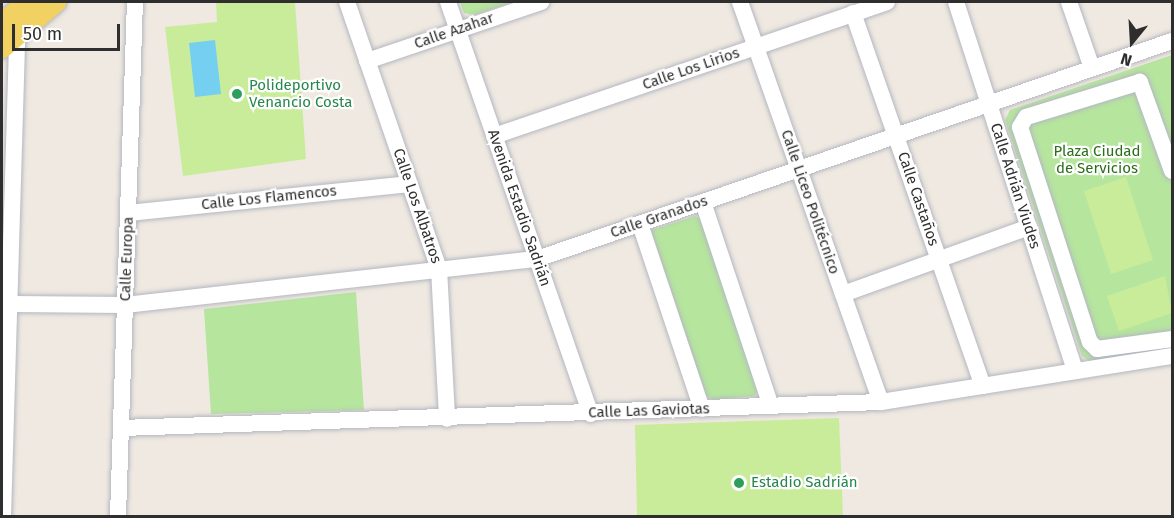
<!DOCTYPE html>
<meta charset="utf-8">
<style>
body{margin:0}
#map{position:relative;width:1174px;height:518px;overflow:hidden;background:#efe9e1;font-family:"Fira Sans",sans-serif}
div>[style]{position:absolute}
.green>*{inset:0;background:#b6e59e}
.pitch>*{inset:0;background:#c9ec9a}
.water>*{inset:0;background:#75cff0}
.roads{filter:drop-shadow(0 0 2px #b4b7c1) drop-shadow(0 0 2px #b4b7c1)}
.minor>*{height:16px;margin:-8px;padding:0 8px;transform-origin:8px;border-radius:8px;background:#fff}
.major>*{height:22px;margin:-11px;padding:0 11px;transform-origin:11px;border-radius:11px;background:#f2d163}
.dots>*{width:16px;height:16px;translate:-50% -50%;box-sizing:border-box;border:3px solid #fff;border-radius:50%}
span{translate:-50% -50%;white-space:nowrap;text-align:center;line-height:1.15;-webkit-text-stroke:4.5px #fff;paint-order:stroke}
.street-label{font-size:15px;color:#2e2e2e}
.leisure-label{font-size:15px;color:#27864d}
.left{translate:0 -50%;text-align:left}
.park-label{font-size:15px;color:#2c6e1b}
.frame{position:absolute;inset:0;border:3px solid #2e2e2e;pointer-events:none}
.north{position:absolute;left:1102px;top:12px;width:60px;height:60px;-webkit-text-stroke:4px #fff;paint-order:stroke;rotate:198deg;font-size:16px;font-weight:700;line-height:24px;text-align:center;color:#2e2e2e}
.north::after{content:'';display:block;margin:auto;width:21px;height:27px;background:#2e2e2e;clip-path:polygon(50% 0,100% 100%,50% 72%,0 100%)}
.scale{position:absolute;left:12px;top:24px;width:108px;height:27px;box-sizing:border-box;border:3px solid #2e2e2e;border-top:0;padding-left:8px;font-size:18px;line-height:21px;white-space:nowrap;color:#2e2e2e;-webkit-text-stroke:4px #fff;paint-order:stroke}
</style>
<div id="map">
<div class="green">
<i style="clip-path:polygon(460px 2px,513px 2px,474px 15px,464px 13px)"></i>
<i style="clip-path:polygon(1172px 55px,1172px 352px,1091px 362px,1082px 356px,1005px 120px,1010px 110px)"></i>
<i style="clip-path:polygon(695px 216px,701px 219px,758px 391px,754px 396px,713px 400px,704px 394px,652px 238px,652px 230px)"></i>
<i style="clip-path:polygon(356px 292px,364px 410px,211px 414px,204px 309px)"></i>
</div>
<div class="pitch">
<i style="clip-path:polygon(216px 2px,295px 2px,306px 159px,183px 176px,165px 27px,217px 22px)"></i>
<i style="clip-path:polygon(1126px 177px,1153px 260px,1111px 274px,1084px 191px)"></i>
<i style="clip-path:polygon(1165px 276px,1172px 313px,1119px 331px,1107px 296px)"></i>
<i style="clip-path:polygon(839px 418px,843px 516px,637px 516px,635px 425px)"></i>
</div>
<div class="water">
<i style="clip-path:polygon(215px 40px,221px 94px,195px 97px,189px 43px)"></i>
</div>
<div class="roads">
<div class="minor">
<i style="left:347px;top:2px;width:282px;rotate:71deg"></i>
<i style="left:439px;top:269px;width:150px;rotate:86.9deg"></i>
<i style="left:448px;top:2px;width:436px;rotate:70.9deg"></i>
<i style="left:740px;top:2px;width:424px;rotate:70.6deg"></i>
<i style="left:956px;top:2px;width:388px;rotate:72.1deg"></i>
<i style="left:1069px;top:2px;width:70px;rotate:70.8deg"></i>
<i style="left:853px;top:13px;width:395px;rotate:70.8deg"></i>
<i style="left:367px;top:61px;width:184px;rotate:-18.7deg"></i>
<i style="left:494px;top:136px;width:415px;rotate:-18.8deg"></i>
<i style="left:1172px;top:171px;width:95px;rotate:-109.8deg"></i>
<i style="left:1140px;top:82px;width:119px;rotate:162.9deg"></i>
<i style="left:1026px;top:117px;width:12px;rotate:121deg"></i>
<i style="left:1020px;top:127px;width:226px;rotate:72deg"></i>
<i style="left:1090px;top:342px;width:10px;rotate:45deg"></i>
<i style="left:1097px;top:349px;width:76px;rotate:-7.6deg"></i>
<i style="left:703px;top:202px;width:215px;rotate:71.6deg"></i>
<i style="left:129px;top:213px;width:282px;rotate:-5.9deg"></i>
<i style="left:640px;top:224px;width:195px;rotate:71.5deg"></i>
<i style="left:843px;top:294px;width:198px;rotate:-19.8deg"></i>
<i style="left:12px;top:304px;width:113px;rotate:0.5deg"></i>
<i style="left:125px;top:305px;width:415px;rotate:-6.4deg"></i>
<i style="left:537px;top:259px;width:671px;rotate:-18.95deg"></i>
<i style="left:121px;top:428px;width:760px;rotate:-1.96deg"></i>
<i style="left:881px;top:402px;width:295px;rotate:-9deg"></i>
<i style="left:3px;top:516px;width:482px;rotate:-88.3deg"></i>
<i style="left:118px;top:516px;width:514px;rotate:-88.11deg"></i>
</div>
<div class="major">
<i style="left:2px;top:24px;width:35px;rotate:-39deg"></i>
<i style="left:2px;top:47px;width:70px;rotate:-40.3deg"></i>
</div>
</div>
<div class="dots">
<i style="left:237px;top:94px;background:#2e9e5b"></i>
<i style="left:739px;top:483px;background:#2e9e5b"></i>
</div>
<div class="street-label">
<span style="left:454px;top:31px;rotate:-19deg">Calle Azahar</span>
<span style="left:691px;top:69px;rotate:-19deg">Calle Los Lirios</span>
<span style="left:1015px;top:186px;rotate:72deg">Calle Adrián Viudes</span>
<span style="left:269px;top:198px;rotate:-6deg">Calle Los Flamencos</span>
<span style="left:918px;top:199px;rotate:71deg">Calle Castaños</span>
<span style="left:810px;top:202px;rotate:71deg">Calle Liceo Politécnico</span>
<span style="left:417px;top:206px;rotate:71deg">Calle Los Albatros</span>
<span style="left:519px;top:208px;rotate:71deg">Avenida Estadio Sadrián</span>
<span style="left:659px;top:217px;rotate:-19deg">Calle Granados</span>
<span style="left:127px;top:259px;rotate:-88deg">Calle Europa</span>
<span style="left:649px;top:411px;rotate:-2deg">Calle Las Gaviotas</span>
</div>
<div class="leisure-label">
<span class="left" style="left:249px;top:94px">Polideportivo<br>Venancio Costa</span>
<span class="left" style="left:751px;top:483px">Estadio Sadrián</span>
</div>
<div class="park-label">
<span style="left:1097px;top:160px">Plaza Ciudad<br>de Servicios</span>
</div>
<div class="frame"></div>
<div class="north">N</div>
<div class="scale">50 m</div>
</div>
